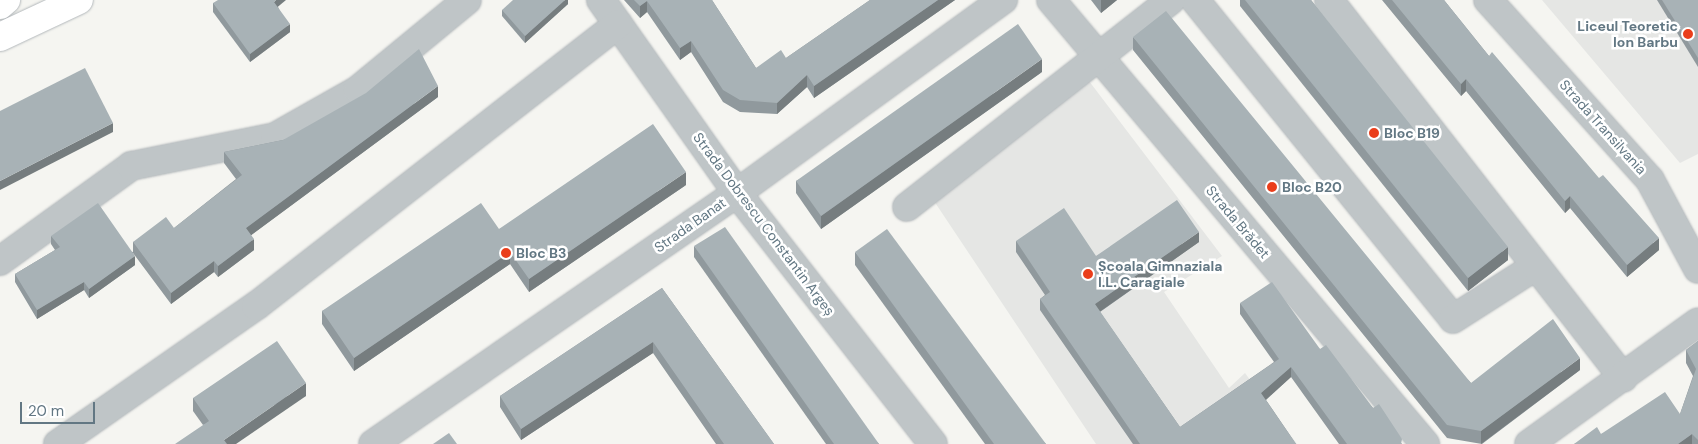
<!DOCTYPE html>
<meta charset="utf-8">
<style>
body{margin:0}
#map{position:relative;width:1698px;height:444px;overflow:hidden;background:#f5f5f1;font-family:"DM Sans",sans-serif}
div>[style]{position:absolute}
.built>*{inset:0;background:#e5e6e4}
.roads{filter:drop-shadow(0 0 1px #b3b8bb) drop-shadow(0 0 1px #b3b8bb)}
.minor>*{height:28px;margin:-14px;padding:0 14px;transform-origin:14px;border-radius:14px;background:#bfc5c7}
.major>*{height:28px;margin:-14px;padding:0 14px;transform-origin:14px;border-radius:14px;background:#fff}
.wall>*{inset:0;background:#90999d}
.shaded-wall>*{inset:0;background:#767d7f}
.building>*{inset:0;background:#a8b2b6}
.dots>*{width:14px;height:14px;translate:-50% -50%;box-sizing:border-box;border:2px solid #fff;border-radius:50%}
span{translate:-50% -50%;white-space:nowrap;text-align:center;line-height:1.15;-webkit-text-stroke:5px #fff;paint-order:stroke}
.poi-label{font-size:14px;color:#627783;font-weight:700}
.right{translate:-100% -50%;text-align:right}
.left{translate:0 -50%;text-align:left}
.street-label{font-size:14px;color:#627783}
.scale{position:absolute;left:20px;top:402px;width:75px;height:22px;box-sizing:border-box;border:2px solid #627783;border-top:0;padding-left:6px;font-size:15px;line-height:18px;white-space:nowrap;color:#627783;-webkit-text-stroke:4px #fff;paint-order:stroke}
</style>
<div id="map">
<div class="built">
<i style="clip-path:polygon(1542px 0,1698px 0,1698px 154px,1680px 163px)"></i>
<i style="clip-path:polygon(1089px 81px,1222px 256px,1164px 292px,1229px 388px,1245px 373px,1297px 444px,1096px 444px,932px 198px)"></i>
</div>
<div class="roads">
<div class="minor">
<i style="left:601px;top:0;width:236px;rotate:54.8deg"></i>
<i style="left:737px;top:193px;width:318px;rotate:52deg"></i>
<i style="left:1051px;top:0;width:581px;rotate:49.89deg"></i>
<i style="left:1195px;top:0;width:410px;rotate:51deg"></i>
<i style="left:1453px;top:319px;width:98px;rotate:-32.6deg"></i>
<i style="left:1329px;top:0;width:479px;rotate:52.1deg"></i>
<i style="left:1488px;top:0;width:242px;rotate:48deg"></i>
<i style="left:1650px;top:180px;width:101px;rotate:61.7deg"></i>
<i style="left:907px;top:207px;width:335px;rotate:-38.1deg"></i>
<i style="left:0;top:261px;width:162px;rotate:-35.9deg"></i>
<i style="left:131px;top:166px;width:147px;rotate:-11.4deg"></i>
<i style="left:275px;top:137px;width:95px;rotate:-29.5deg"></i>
<i style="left:358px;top:90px;width:141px;rotate:-39.5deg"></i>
<i style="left:58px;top:444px;width:241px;rotate:-34.9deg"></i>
<i style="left:256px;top:306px;width:459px;rotate:-37.9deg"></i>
<i style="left:373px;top:444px;width:442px;rotate:-34.6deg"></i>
<i style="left:737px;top:193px;width:329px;rotate:-36deg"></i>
<i style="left:1529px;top:444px;width:208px;rotate:-35.8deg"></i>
</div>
<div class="major">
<i style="left:0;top:5px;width:8px;rotate:-40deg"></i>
<i style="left:0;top:37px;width:87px;rotate:-25.1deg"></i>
</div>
</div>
<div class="wall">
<i style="clip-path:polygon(568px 0,568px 4px,525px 43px,502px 16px,502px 10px)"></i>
<i style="clip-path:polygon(624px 0,712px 0,756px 68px,786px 58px,870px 0,955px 0,814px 98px,807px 87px,777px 114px,740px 112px,723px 102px,691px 52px,680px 60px,647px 12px,640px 18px)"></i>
<i style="clip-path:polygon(1091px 0,1117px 0,1101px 13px)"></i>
<i style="clip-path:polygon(1240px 0,1311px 0,1508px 260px,1468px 291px,1240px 6px)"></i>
<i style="clip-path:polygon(1382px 0,1444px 0,1489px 56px,1659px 250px,1627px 277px,1570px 208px,1565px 213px,1466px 91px,1461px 96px)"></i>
<i style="clip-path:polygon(1657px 0,1698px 0,1698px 67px)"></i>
<i style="clip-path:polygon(213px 3px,278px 7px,290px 32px,250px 62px,213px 12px)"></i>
<i style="clip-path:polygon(1133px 37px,1471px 383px,1580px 370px,1482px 444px,1447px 438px,1133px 50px)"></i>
<i style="clip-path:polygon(1042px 72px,821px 229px,796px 193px,796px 181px)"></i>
<i style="clip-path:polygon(438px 97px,251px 235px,254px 250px,218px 277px,214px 272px,171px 304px,133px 253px,135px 265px,89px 298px,84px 290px,37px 319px,15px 282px,15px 274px,55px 250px,51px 244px,51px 236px,133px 252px,133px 242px,174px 228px,236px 179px,224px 163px,224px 152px,283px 140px)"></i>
<i style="clip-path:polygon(686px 185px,529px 292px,510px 264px,354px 371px,322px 324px,322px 311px,499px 229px)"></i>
<i style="clip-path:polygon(1016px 241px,1096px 256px,1199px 242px,1100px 312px,1180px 427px,1274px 362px,1240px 314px,1240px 303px,1320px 349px,1373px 408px,1402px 444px,1339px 444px,1291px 377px,1266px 400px,1296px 444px,1133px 444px,1040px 310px,1040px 299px,1045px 295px,1016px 252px)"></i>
<i style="clip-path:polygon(694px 246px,879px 444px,826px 444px,694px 257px)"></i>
<i style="clip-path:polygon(855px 252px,1046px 444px,985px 444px,855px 265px)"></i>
<i style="clip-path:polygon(662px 288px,774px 444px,716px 444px,653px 353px,521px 440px,500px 407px,500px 396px)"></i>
<i style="clip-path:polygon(1698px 341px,1698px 444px,1574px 444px,1601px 434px,1680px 414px,1693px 376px,1686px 363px,1686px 350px)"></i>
<i style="clip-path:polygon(306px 396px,203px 425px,193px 411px,193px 398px)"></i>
</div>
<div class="shaded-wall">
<i style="clip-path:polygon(276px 0,286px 0,274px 10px,274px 2px)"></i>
<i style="clip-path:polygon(565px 0,568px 0,568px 4px,525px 43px,525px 36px)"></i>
<i style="clip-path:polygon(938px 0,955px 0,814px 98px,814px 86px)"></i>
<i style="clip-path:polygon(1101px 0,1117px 0,1101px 13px)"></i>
<i style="clip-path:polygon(647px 1px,647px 12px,640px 18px,640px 6px)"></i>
<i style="clip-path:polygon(290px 24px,290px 32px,250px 62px,250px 54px)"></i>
<i style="clip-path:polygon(691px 41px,691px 52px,680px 60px,680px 48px)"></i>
<i style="clip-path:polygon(1042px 59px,1042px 72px,821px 229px,821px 216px)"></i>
<i style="clip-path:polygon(807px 75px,807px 87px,777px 114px,777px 103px)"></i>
<i style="clip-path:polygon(1466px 79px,1466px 91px,1461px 96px,1461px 84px)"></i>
<i style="clip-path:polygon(438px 86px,438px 97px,246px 239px,246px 228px)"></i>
<i style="clip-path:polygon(113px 123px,113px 132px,0 190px,0 181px)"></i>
<i style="clip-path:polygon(686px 172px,686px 185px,529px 292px,529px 279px)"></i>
<i style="clip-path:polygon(1570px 196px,1570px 208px,1565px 213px,1565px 201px)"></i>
<i style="clip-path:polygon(1199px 232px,1199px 242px,1095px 315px,1095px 304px)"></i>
<i style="clip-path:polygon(1659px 238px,1659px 250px,1627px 277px,1627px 265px)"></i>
<i style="clip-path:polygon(254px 239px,254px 250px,218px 277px,218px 266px)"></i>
<i style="clip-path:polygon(1508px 247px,1508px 260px,1468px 291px,1468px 278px)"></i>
<i style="clip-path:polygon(510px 252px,510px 264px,354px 371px,354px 358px)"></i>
<i style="clip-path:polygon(135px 256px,135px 265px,89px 298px,89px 289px)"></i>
<i style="clip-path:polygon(214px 261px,214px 272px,171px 304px,171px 293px)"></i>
<i style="clip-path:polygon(84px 282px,84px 290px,37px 319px,37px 310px)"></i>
<i style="clip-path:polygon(653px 342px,653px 353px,521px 440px,521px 429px)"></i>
<i style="clip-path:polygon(1580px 358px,1580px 370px,1481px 444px,1481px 431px)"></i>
<i style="clip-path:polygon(1291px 367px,1291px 377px,1261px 404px,1261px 393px)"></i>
<i style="clip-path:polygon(306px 383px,306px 396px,236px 444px,224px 444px,224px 440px)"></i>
<i style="clip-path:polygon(1692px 434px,1692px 444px,1678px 444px)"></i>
</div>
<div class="building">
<i style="clip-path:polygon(218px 0,276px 0,274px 2px,290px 24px,250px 54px,213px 3px)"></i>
<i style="clip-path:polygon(513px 0,565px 0,525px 36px,502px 10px)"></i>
<i style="clip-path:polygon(634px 0,712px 0,756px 68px,781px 50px,786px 58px,870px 0,938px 0,814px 86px,807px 75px,777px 103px,740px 100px,723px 90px,691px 41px,680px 48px,647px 1px,640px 6px)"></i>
<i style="clip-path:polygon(1245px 0,1311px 0,1508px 247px,1468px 278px)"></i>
<i style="clip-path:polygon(1392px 0,1444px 0,1489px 56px,1492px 52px,1599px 178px,1603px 175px,1659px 238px,1627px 265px,1570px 196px,1565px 201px,1466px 79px,1461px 84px)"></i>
<i style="clip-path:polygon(1662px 0,1698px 0,1698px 58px)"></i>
<i style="clip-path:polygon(1166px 11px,1471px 383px,1553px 319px,1580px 358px,1481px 431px,1447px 425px,1133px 37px)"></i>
<i style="clip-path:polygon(1018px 24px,1042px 59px,821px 216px,796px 181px)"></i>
<i style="clip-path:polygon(419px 49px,438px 86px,246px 228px,254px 239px,218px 266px,214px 261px,171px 293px,133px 242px,166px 217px,174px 228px,242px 175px,224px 152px,283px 140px,366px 93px)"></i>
<i style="clip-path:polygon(85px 68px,113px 123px,0 181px,0 111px)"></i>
<i style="clip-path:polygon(653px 124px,686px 172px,529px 279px,510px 252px,354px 358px,322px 311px,481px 203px,499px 229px)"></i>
<i style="clip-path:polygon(1177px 200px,1199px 232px,1095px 304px,1180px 427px,1279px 359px,1240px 303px,1272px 282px,1320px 349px,1326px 345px,1373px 408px,1379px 404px,1402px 439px,1401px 444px,1347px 444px,1291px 367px,1261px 393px,1296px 444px,1140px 444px,1040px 299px,1050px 292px,1016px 241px,1064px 208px,1096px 256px)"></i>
<i style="clip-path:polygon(98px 203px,135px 256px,89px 289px,84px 282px,37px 310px,15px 274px,60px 247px,51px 236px)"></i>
<i style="clip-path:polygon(725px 227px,879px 444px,834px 444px,694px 246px)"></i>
<i style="clip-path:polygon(887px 229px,1046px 444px,994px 444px,855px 252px)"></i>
<i style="clip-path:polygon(662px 288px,774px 444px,724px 444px,653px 342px,521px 429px,500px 396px)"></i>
<i style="clip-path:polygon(277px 341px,306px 383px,224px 440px,227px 444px,175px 444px,209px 421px,193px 398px)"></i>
<i style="clip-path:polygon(1698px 341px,1698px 440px,1692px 434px,1678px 444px,1574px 444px,1597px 427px,1601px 434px,1665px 392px,1680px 414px,1696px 369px,1686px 350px)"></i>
<i style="clip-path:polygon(449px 433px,457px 444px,433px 444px)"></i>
</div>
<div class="dots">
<i style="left:1688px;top:34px;background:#ea3e1b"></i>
<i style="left:1374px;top:133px;background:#ea3e1b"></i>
<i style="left:1272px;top:187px;background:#ea3e1b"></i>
<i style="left:506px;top:253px;background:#ea3e1b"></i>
<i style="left:1088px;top:274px;background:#ea3e1b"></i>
</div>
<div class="poi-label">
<span class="right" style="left:1678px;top:34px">Liceul Teoretic<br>Ion Barbu</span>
<span class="left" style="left:1384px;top:133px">Bloc B19</span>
<span class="left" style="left:1282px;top:187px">Bloc B20</span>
<span class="left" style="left:516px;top:253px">Bloc B3</span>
<span class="left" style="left:1098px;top:274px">Școala Gimnaziala<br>I.L. Caragiale</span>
</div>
<div class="street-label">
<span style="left:1603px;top:127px;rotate:48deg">Strada Transilvania</span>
<span style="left:1238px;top:222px;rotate:50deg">Strada Brădet</span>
<span style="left:764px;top:224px;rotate:53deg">Strada Dobrescu Constantin Argeș</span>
<span style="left:690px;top:225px;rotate:-35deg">Strada Banat</span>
</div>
<div class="scale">20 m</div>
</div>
